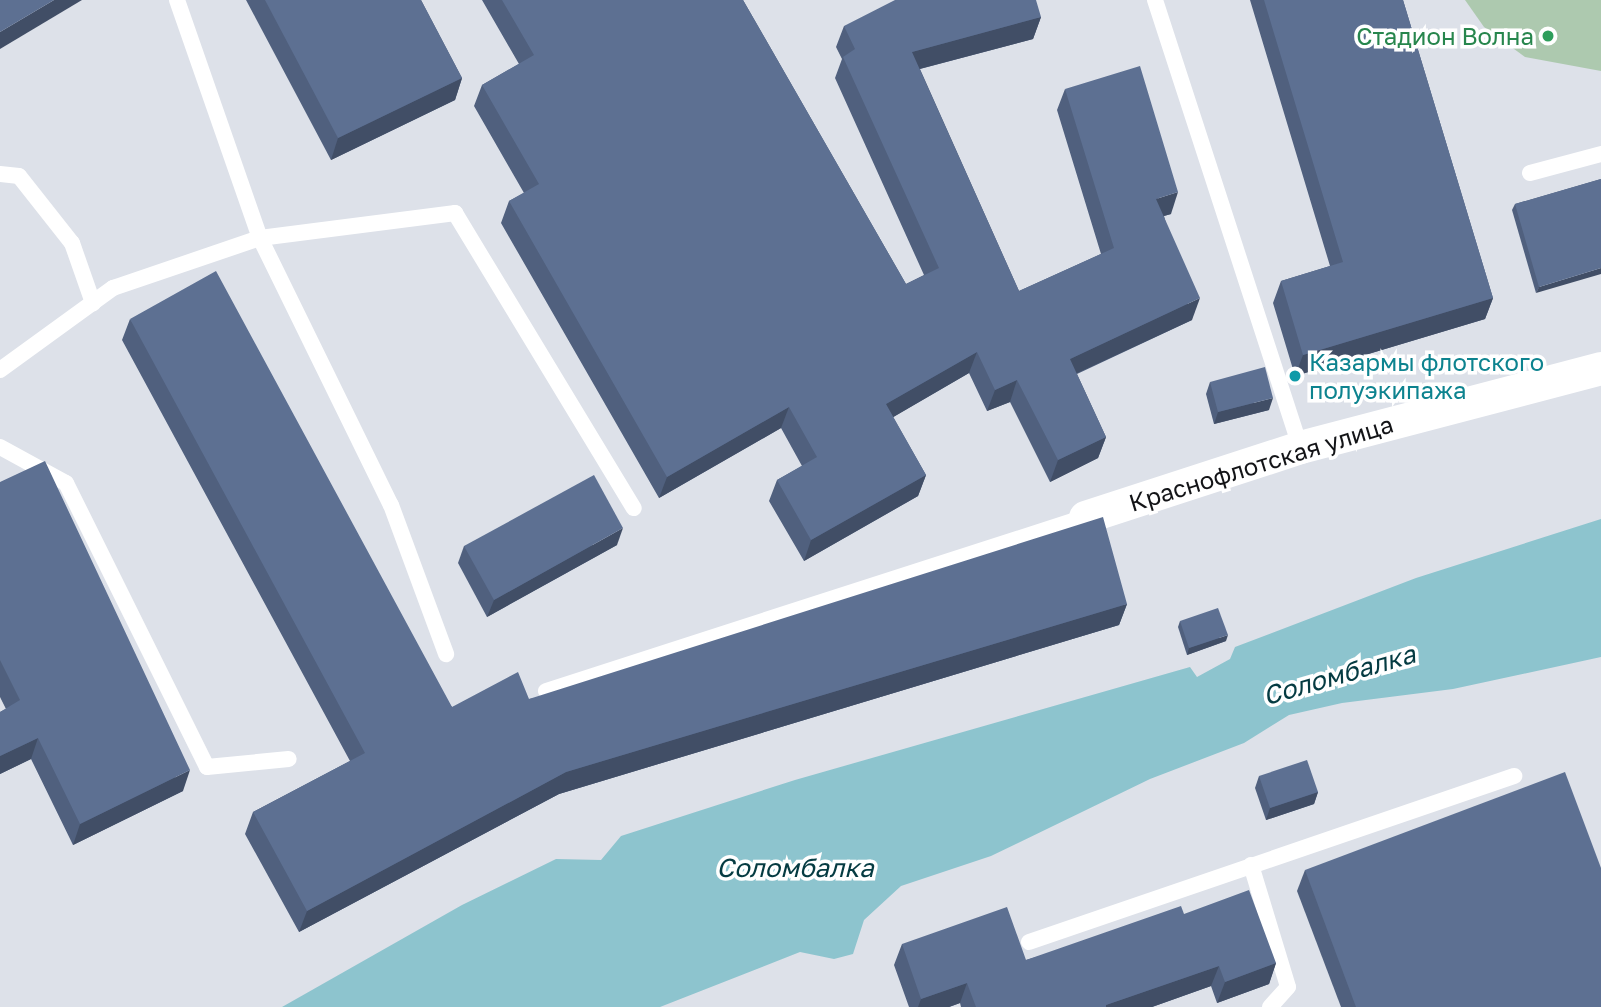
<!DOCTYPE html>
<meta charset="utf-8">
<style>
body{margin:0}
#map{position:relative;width:1601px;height:1007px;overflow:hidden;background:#dde1e9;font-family:"Golos Text",sans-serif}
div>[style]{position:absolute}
.green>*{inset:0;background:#adc9af}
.water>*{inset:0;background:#8dc4ce}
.service>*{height:16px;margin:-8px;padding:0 8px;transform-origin:8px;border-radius:8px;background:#fff}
.minor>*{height:33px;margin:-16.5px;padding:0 16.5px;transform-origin:16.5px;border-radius:16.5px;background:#fff}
.wall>*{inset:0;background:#50607e}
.shaded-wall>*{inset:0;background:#414e66}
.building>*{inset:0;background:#5d7092}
.dots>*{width:19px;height:19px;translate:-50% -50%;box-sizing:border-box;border:4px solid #fff;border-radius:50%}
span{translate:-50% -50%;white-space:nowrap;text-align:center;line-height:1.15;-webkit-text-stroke:7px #fff;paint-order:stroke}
.leisure-label{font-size:24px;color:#27864d}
.right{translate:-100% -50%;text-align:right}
.culture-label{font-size:24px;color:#0d838f}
.left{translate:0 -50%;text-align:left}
.street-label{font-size:24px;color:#131417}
.water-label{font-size:26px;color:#053b42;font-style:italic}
</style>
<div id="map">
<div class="green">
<i style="clip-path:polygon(1465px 0,1601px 0,1601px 71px,1525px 57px,1484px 27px)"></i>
</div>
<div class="water">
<i style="clip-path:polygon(1601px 519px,1601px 657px,1453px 689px,1342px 703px,1289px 715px,1244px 743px,1150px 779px,991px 856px,901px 886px,864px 920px,853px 954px,834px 959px,800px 952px,660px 1007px,282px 1007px,462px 905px,556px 859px,601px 860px,621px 836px,795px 780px,1190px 667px,1197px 677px,1230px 659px,1235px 647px,1416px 578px)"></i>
</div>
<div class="service">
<i style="left:177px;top:0;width:252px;rotate:70.8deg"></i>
<i style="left:260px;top:238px;width:197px;rotate:-7.3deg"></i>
<i style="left:455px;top:213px;width:345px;rotate:58.8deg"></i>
<i style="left:1155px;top:0;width:470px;rotate:72deg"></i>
<i style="left:1530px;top:173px;width:73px;rotate:-15deg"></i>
<i style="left:0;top:174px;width:19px;rotate:6deg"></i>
<i style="left:19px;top:176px;width:85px;rotate:51.7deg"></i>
<i style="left:72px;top:243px;width:64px;rotate:70.7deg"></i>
<i style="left:0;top:370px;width:140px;rotate:-36deg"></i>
<i style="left:113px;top:288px;width:155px;rotate:-18.8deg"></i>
<i style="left:260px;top:238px;width:297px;rotate:63.9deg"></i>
<i style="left:391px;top:505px;width:159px;rotate:69.7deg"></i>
<i style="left:0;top:447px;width:75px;rotate:28.6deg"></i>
<i style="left:66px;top:483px;width:317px;rotate:63.6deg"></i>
<i style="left:207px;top:767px;width:82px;rotate:-5.6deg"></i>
<i style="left:546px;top:691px;width:566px;rotate:-17.89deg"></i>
<i style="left:1251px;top:865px;width:127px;rotate:73.1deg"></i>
<i style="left:1288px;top:987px;width:27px;rotate:132deg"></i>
<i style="left:1029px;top:942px;width:513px;rotate:-18.89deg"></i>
</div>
<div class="minor">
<i style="left:1085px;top:517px;width:226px;rotate:-18deg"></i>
<i style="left:1300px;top:447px;width:311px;rotate:-14.7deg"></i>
</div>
<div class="wall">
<i style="clip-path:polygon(246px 0,421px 0,462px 78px,455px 100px,331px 160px)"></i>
<i style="clip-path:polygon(482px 0,743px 0,906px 284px,924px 275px,835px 78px,842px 59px,836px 47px,844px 26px,1041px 17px,1033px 39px,920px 69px,1019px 291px,1101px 254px,1057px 110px,1065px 89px,1171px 214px,1164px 216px,1192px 320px,1077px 374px,1106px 437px,1098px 458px,1050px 482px,1010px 402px,987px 411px,969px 373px,893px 417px,926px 475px,918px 496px,804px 561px,769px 501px,777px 480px,802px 466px,781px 428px,659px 498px,501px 223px,509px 201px,524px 193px,474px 106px,482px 85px,519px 64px)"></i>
<i style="clip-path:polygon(1250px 0,1403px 0,1493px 298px,1485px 319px,1295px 376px,1273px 303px,1281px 281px,1330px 266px)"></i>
<i style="clip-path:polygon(1601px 179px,1536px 293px,1512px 210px,1515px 204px)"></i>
<i style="clip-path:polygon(130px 319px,452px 707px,529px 699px,1127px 604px,1119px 625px,559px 794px,299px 932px,245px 834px,253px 812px,350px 761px,122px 340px)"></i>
<i style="clip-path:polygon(1210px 382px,1269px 410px,1214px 424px,1206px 394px)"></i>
<i style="clip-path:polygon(0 482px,183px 791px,73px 845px,31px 759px,0 774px,0 712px,6px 709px,0 697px)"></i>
<i style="clip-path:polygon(617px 545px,487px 617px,458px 563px,464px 546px)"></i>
<i style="clip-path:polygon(1180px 621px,1226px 641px,1187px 655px,1178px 627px)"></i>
<i style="clip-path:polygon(1259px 776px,1318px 792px,1314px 804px,1266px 820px,1255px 788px)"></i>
<i style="clip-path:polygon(1305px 870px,1601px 1007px,1341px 1007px,1297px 891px)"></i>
<i style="clip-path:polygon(1184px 914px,1276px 963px,1269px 984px,1217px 1003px,1211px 986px,1152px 1007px,961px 1007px,960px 1003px,949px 1007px,909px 1007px,894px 965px,902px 944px,1026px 960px)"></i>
</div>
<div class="shaded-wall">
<i style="clip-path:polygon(54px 0,82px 0,0 49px,0 32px)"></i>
<i style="clip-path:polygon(1041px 17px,1033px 39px,904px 73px,912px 52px)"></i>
<i style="clip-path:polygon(462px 78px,455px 100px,331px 160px,338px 138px)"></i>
<i style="clip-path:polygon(1178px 192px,1171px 214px,1149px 220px,1156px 199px)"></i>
<i style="clip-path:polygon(1601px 268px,1601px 274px,1536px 293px,1539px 287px)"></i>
<i style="clip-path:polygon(1200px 298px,1192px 320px,1062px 380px,1070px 359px)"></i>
<i style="clip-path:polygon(1493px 298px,1485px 319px,1295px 376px,1303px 355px)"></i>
<i style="clip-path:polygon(977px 352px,969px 373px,878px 426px,886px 404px)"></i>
<i style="clip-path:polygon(1017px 380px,1010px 402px,987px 411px,995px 390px)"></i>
<i style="clip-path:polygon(1273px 398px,1269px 410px,1214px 424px,1218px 412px)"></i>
<i style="clip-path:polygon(789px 407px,781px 428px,659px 498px,667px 477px)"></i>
<i style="clip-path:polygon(1106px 437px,1098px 458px,1050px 482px,1058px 460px)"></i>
<i style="clip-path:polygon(926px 475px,918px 496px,804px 561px,811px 540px)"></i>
<i style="clip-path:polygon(623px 528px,617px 545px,487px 617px,494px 600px)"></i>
<i style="clip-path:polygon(1127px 604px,1119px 625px,559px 794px,299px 932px,307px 911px,566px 772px)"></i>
<i style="clip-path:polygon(1228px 635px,1226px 641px,1187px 655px,1189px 648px)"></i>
<i style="clip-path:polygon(38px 738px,31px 759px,0 774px,0 756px)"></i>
<i style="clip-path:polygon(190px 770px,183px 791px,73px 845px,80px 824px)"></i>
<i style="clip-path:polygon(1318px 792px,1314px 804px,1266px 820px,1270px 808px)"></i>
<i style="clip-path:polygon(1276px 963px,1269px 984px,1217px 1003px,1225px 982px)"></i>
<i style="clip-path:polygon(1219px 966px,1211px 986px,1152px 1007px,1105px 1007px,1106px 1005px)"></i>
<i style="clip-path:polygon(967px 983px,960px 1003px,949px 1007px,918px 1007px,921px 999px)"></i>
</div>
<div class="building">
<i style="clip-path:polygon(0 0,54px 0,0 32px)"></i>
<i style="clip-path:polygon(265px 0,421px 0,462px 78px,338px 138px)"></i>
<i style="clip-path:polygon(502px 0,743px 0,906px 284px,939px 268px,843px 57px,855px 49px,844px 26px,895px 0,1036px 0,1041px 17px,912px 52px,1019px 291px,1114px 248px,1065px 89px,1140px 66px,1178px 192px,1156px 199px,1200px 298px,1070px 359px,1106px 437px,1058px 460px,1017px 380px,995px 390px,977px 352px,886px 404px,926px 475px,811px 540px,777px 480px,817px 457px,789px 407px,667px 477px,509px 201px,539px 184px,482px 85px,534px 55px)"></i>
<i style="clip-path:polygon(1264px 0,1403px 0,1493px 298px,1303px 355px,1281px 281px,1343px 262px)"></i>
<i style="clip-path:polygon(1601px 179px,1601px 268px,1539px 287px,1515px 204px)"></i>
<i style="clip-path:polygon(216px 271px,452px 707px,518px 672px,529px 699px,1103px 517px,1127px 604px,566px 772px,307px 911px,253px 812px,365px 753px,130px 319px)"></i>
<i style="clip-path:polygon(1265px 367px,1273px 398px,1218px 412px,1210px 382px)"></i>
<i style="clip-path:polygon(45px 461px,190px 770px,80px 824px,38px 738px,0 756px,0 712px,20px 700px,0 660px,0 482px)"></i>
<i style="clip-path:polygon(594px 475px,623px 528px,494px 600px,464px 546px)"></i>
<i style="clip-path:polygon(1218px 608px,1228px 635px,1189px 648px,1180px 621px)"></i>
<i style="clip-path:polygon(1307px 760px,1318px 792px,1270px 808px,1259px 776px)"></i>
<i style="clip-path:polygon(1565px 772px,1601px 868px,1601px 1007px,1356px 1007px,1305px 870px)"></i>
<i style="clip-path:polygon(1249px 890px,1276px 963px,1225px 982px,1219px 966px,1106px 1005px,1106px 1007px,976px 1007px,967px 983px,921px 999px,902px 944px,1007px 907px,1026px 960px,1181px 906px,1184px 914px)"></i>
</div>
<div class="dots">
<i style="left:1548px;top:36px;background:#2e9e5b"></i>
<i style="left:1295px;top:376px;background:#0f9aa8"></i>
</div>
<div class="leisure-label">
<span class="right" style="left:1534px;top:36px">Стадион Волна</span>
</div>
<div class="culture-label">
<span class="left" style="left:1309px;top:376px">Казармы флотского<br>полуэкипажа</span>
</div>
<div class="street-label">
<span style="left:1261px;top:463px;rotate:-17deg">Краснофлотская улица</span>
</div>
<div class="water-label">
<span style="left:1339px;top:675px;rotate:-16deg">Соломбалка</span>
<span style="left:795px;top:868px">Соломбалка</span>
</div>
</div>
